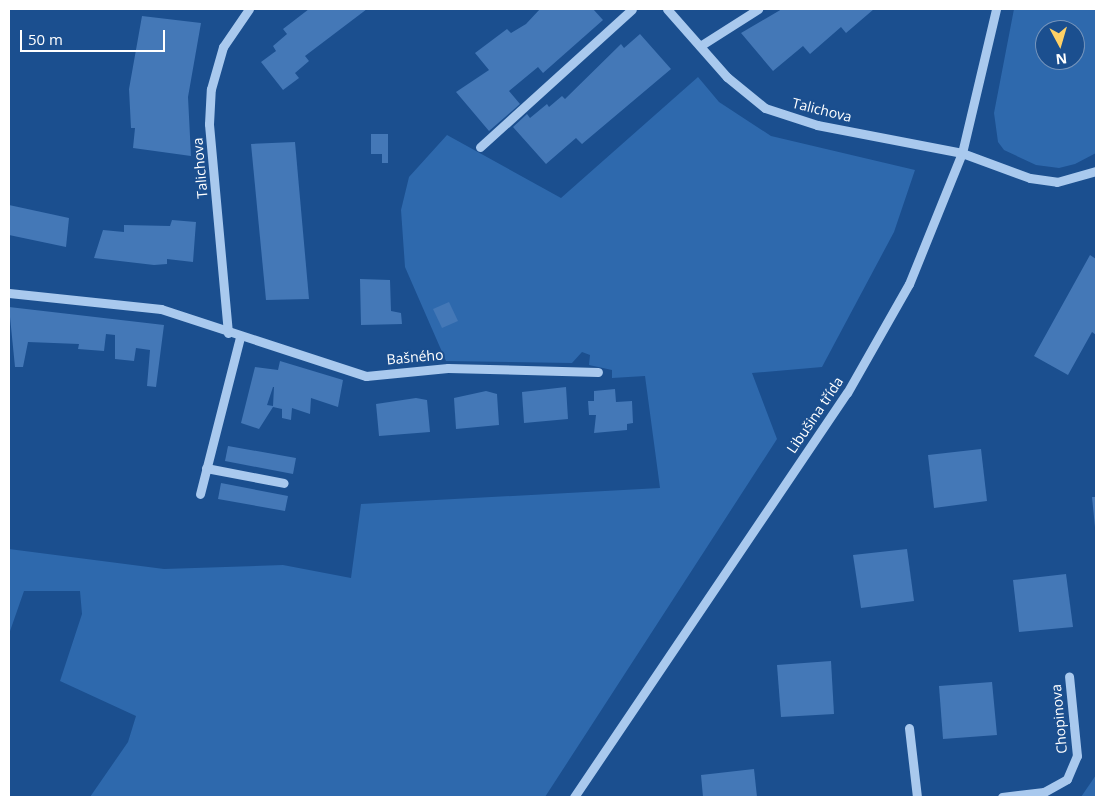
<!DOCTYPE html>
<meta charset="utf-8">
<style>
body{margin:0}
#map{position:relative;width:1105px;height:806px;overflow:hidden;background:#1b4f8f;font-family:"Open Sans",sans-serif}
div>[style]{position:absolute}
.green>*{inset:0;background:#2e69ad}
.building>*{inset:0;background:#4478b7}
.minor>*{height:9px;margin:-4.5px;padding:0 4.5px;transform-origin:4.5px;border-radius:4.5px;background:#a9c9ee}
span{translate:-50% -50%;white-space:nowrap;text-align:center;line-height:1.15;-webkit-text-stroke:4px #1b4f8f;paint-order:stroke}
.street-label{font-size:14px;color:#fff}
.frame{position:absolute;inset:0;border:10px solid #fff;pointer-events:none}
.north{position:absolute;left:1035px;top:20px;width:50px;height:50px;box-sizing:border-box;background:#1b4f8f;border:1px solid #7695bc;border-radius:50%;rotate:174deg;font-size:14px;font-weight:700;line-height:20px;text-align:center;color:#fff}
.north::after{content:'';display:block;margin:auto;width:18px;height:22px;background:#ffd166;clip-path:polygon(50% 0,100% 100%,50% 72%,0 100%)}
.scale{position:absolute;left:20px;top:30px;width:145px;height:22px;box-sizing:border-box;border:2px solid #fff;border-top:0;padding-left:6px;font-size:15px;line-height:18px;white-space:nowrap;color:#fff;-webkit-text-stroke:4px #1b4f8f;paint-order:stroke}
</style>
<div id="map">
<div class="green">
<i style="clip-path:polygon(evenodd,1014px 9px,1096px 9px,1096px 153px,1075px 164px,1059px 168px,1036px 165px,1004px 150px,998px 142px,994px 113px,1014px 9px,1045px 30px,1075px 30px,1075px 60px,1045px 60px,1045px 30px)"></i>
<i style="clip-path:polygon(698px 77px,719px 102px,771px 136px,915px 170px,894px 232px,822px 367px,752px 373px,777px 439px,545px 797px,90px 797px,128px 742px,136px 716px,60px 681px,82px 614px,80px 591px,24px 591px,9px 634px,9px 549px,164px 569px,283px 565px,351px 578px,361px 504px,660px 488px,645px 376px,612px 378px,612px 370px,589px 365px,590px 355px,582px 352px,572px 363px,446px 361px,405px 267px,401px 210px,409px 177px,447px 135px,561px 198px)"></i>
<i style="clip-path:polygon(1096px 775px,1096px 797px,1081px 797px)"></i>
</div>
<div class="building">
<i style="clip-path:polygon(309px 9px,367px 9px,305px 56px,309px 61px,295px 73px,299px 78px,283px 90px,261px 62px,276px 51px,273px 46px,287px 34px,283px 29px)"></i>
<i style="clip-path:polygon(540px 9px,593px 9px,603px 20px,543px 73px,538px 67px,509px 91px,520px 104px,489px 131px,456px 92px,489px 70px,475px 53px,507px 29px,511px 33px,526px 24px)"></i>
<i style="clip-path:polygon(782px 9px,874px 9px,846px 33px,841px 27px,810px 54px,803px 46px,773px 71px,741px 33px)"></i>
<i style="clip-path:polygon(142px 16px,201px 23px,188px 97px,191px 156px,133px 148px,135px 128px,131px 128px,129px 89px)"></i>
<i style="clip-path:polygon(640px 34px,671px 69px,582px 144px,576px 138px,546px 164px,513px 127px,527px 114px,530px 118px,547px 104px,549px 107px,562px 96px,565px 99px,621px 44px,624px 48px)"></i>
<i style="clip-path:polygon(371px 134px,388px 134px,388px 163px,382px 163px,382px 154px,371px 154px)"></i>
<i style="clip-path:polygon(295px 142px,309px 299px,266px 300px,251px 144px)"></i>
<i style="clip-path:polygon(9px 205px,69px 218px,66px 247px,9px 235px)"></i>
<i style="clip-path:polygon(172px 220px,196px 222px,193px 262px,167px 259px,167px 264px,154px 265px,94px 258px,103px 230px,124px 232px,124px 225px,170px 226px)"></i>
<i style="clip-path:polygon(1090px 255px,1096px 259px,1096px 335px,1092px 332px,1068px 375px,1034px 356px)"></i>
<i style="clip-path:polygon(360px 279px,390px 280px,391px 311px,401px 313px,402px 324px,361px 325px)"></i>
<i style="clip-path:polygon(449px 302px,458px 321px,442px 328px,433px 309px)"></i>
<i style="clip-path:polygon(9px 307px,164px 325px,156px 387px,147px 386px,150px 350px,136px 348px,134px 361px,115px 359px,115px 335px,106px 334px,104px 351px,78px 349px,79px 344px,28px 342px,23px 367px,15px 367px)"></i>
<i style="clip-path:polygon(evenodd,280px 361px,343px 380px,338px 407px,311px 398px,310px 414px,292px 408px,291px 420px,282px 418px,282px 409px,273px 407px,259px 429px,241px 423px,255px 367px,278px 370px,280px 361px,273px 387px,274px 387px,273px 406px,267px 405px,273px 387px)"></i>
<i style="clip-path:polygon(566px 387px,568px 419px,524px 423px,522px 392px)"></i>
<i style="clip-path:polygon(615px 389px,616px 402px,632px 401px,633px 423px,627px 424px,627px 430px,594px 433px,596px 415px,589px 415px,588px 401px,594px 401px,594px 391px)"></i>
<i style="clip-path:polygon(486px 391px,497px 394px,499px 425px,456px 429px,454px 398px)"></i>
<i style="clip-path:polygon(416px 398px,427px 400px,430px 432px,379px 436px,376px 404px)"></i>
<i style="clip-path:polygon(228px 446px,296px 458px,293px 474px,225px 461px)"></i>
<i style="clip-path:polygon(981px 449px,987px 501px,934px 508px,928px 455px)"></i>
<i style="clip-path:polygon(221px 483px,288px 496px,285px 511px,218px 499px)"></i>
<i style="clip-path:polygon(1092px 497px,1096px 497px,1096px 527px,1095px 527px)"></i>
<i style="clip-path:polygon(907px 549px,914px 601px,861px 608px,853px 555px)"></i>
<i style="clip-path:polygon(1066px 574px,1073px 627px,1019px 632px,1013px 580px)"></i>
<i style="clip-path:polygon(831px 661px,834px 714px,781px 717px,777px 665px)"></i>
<i style="clip-path:polygon(992px 682px,997px 735px,943px 739px,939px 686px)"></i>
<i style="clip-path:polygon(754px 769px,757px 797px,703px 797px,701px 775px)"></i>
</div>
<div class="minor">
<i style="left:667px;top:9px;width:91px;rotate:48.6deg"></i>
<i style="left:727px;top:77px;width:49px;rotate:39.2deg"></i>
<i style="left:765px;top:108px;width:55px;rotate:18.1deg"></i>
<i style="left:817px;top:125px;width:148px;rotate:10.9deg"></i>
<i style="left:962px;top:153px;width:72px;rotate:20.2deg"></i>
<i style="left:1030px;top:178px;width:27px;rotate:8deg"></i>
<i style="left:1057px;top:182px;width:41px;rotate:-15.8deg"></i>
<i style="left:700px;top:46px;width:69px;rotate:-32.5deg"></i>
<i style="left:480px;top:147px;width:205px;rotate:-42.2deg"></i>
<i style="left:9px;top:293px;width:153px;rotate:6deg"></i>
<i style="left:161px;top:309px;width:216px;rotate:18.1deg"></i>
<i style="left:366px;top:376px;width:82px;rotate:-5.6deg"></i>
<i style="left:448px;top:368px;width:150px;rotate:1.5deg"></i>
<i style="left:228px;top:333px;width:210px;rotate:-95.2deg"></i>
<i style="left:209px;top:124px;width:35px;rotate:-87deg"></i>
<i style="left:211px;top:89px;width:44px;rotate:-74.1deg"></i>
<i style="left:223px;top:47px;width:46px;rotate:-55.6deg"></i>
<i style="left:206px;top:468px;width:79px;rotate:10.9deg"></i>
<i style="left:200px;top:494px;width:162px;rotate:-75.7deg"></i>
<i style="left:909px;top:728px;width:69px;rotate:83.4deg"></i>
<i style="left:574px;top:797px;width:488px;rotate:-56deg"></i>
<i style="left:847px;top:393px;width:125px;rotate:-60.4deg"></i>
<i style="left:909px;top:284px;width:141px;rotate:-68deg"></i>
<i style="left:962px;top:153px;width:148px;rotate:-76.7deg"></i>
<i style="left:1002px;top:797px;width:42px;rotate:-6.8deg"></i>
<i style="left:1044px;top:792px;width:26px;rotate:-29deg"></i>
<i style="left:1067px;top:779px;width:25px;rotate:-67deg"></i>
<i style="left:1077px;top:756px;width:80px;rotate:-95.7deg"></i>
</div>
<div class="street-label">
<span style="left:822px;top:110px;rotate:14deg">Talichova</span>
<span style="left:200px;top:168px;rotate:-95deg">Talichova</span>
<span style="left:415px;top:357px;rotate:-5deg">Bašného</span>
<span style="left:815px;top:415px;rotate:-56deg">Libušina třída</span>
<span style="left:1059px;top:719px;rotate:-95deg">Chopinova</span>
</div>
<div class="frame"></div>
<div class="north">N</div>
<div class="scale">50 m</div>
</div>
